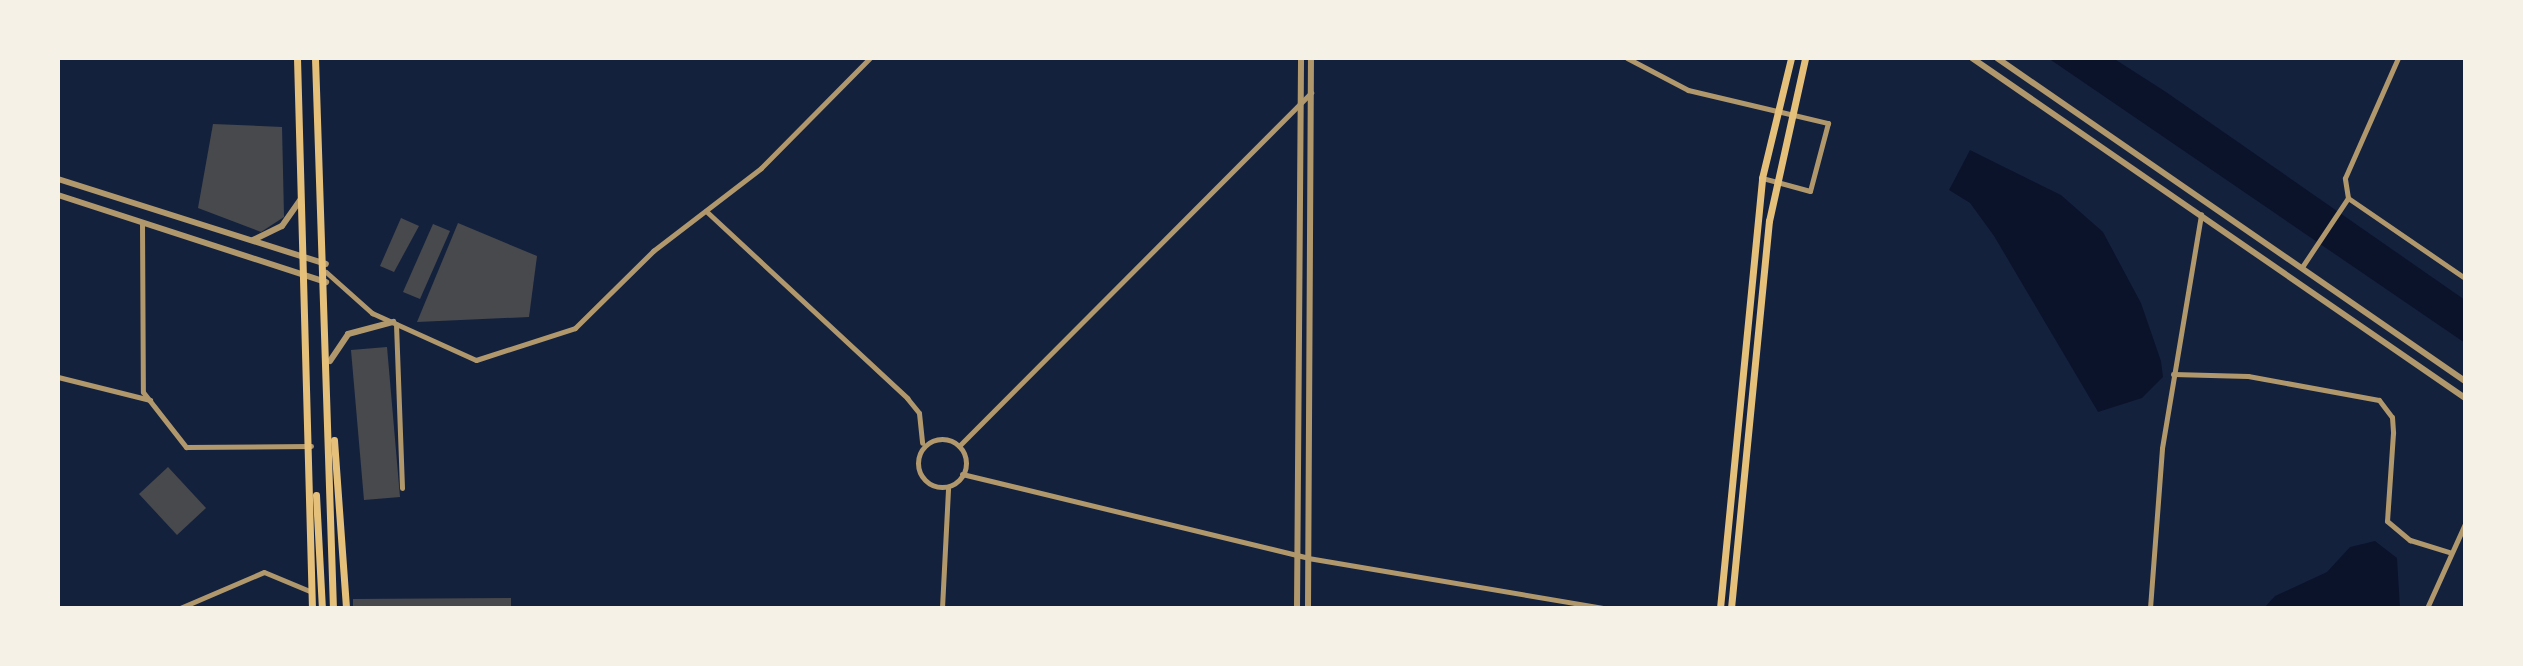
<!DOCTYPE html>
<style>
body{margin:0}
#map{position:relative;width:2523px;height:666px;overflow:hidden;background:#14213d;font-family:"DejaVu Sans",sans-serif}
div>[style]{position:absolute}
.water>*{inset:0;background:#0b132b}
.building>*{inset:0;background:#48494c}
.minor>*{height:5px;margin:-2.5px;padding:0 2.5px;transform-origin:2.5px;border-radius:2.5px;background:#b1986c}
.minor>.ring{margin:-2.5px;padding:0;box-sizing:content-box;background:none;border:5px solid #b1986c;border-radius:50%}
.tertiary>*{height:6px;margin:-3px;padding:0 3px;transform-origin:3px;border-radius:3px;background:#b1986c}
.secondary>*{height:7px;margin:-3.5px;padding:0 3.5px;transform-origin:3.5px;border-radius:3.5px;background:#e5c07b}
span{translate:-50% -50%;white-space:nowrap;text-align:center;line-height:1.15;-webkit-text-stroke:7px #f6f1e7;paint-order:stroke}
.frame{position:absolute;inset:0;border:60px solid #f6f1e7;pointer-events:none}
</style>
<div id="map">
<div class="water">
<i style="clip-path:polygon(2048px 58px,2113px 58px,2166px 92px,2465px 300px,2465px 343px)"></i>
<i style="clip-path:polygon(1970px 150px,2061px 195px,2103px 232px,2141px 303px,2161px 361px,2163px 377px,2142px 398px,2098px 412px,1994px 236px,1970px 203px,1949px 190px)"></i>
<i style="clip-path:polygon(2375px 541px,2397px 558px,2400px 608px,2264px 608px,2275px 596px,2327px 572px,2350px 547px)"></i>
</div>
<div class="building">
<i style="clip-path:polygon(213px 124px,282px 127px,284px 217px,261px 232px,198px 208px)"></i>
<i style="clip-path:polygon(401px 218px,419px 226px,394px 272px,380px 266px)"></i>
<i style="clip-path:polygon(458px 223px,537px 256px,529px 317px,417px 322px)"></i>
<i style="clip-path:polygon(433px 224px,450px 231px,420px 299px,403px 292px)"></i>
<i style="clip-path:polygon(387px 347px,400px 497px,364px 500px,351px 350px)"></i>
<i style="clip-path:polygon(168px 467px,206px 508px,177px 535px,139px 494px)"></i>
<i style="clip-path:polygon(511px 598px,511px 608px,353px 608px,353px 599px)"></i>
</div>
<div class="minor">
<i style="left:1627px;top:58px;width:69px;rotate:27.7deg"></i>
<i style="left:1688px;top:90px;width:144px;rotate:13.3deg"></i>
<i style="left:1828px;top:123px;width:70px;rotate:104.8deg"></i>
<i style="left:1810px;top:191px;width:50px;rotate:-164.8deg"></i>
<i style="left:2348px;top:198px;width:142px;rotate:34.4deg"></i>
<i style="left:706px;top:211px;width:275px;rotate:42.9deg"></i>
<i style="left:907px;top:398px;width:19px;rotate:51deg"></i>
<i style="left:919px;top:413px;width:30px;rotate:84deg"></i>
<i style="left:142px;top:222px;width:170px;rotate:89.7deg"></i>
<i style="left:143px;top:392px;width:70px;rotate:52deg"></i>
<i style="left:186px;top:447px;width:125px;rotate:-0.5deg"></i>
<i style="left:2302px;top:267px;width:83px;rotate:-56.3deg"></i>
<i style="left:2348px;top:198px;width:20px;rotate:-99deg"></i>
<i style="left:2345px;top:178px;width:131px;rotate:-66.2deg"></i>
<i style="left:326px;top:272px;width:62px;rotate:41.7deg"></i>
<i style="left:372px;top:313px;width:114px;rotate:24.3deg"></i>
<i style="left:476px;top:360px;width:104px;rotate:-17.9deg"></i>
<i style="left:575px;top:328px;width:110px;rotate:-44.6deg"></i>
<i style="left:653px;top:251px;width:136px;rotate:-37.5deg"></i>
<i style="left:761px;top:168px;width:155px;rotate:-45.3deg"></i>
<i style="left:396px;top:324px;width:164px;rotate:87.9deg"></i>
<i style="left:2173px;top:374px;width:75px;rotate:1.5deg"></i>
<i style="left:2248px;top:376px;width:133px;rotate:10.4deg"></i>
<i style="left:2379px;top:400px;width:21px;rotate:53deg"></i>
<i style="left:2392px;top:417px;width:16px;rotate:86deg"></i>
<i style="left:2393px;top:433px;width:88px;rotate:93.9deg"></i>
<i style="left:2387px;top:521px;width:30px;rotate:40deg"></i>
<i style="left:2410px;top:540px;width:41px;rotate:17.1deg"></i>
<i style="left:58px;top:377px;width:95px;rotate:14deg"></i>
<i class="ring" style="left:918px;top:439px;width:43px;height:43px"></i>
<i style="left:959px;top:446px;width:499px;rotate:-45.1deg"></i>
<i style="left:962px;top:474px;width:356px;rotate:13.6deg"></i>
<i style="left:1308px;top:558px;width:299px;rotate:9.6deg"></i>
<i style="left:180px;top:608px;width:91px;rotate:-23.2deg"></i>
<i style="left:264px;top:572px;width:52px;rotate:22.6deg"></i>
<i style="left:845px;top:608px;width:97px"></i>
<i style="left:942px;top:608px;width:120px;rotate:-87.1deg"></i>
<i style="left:2150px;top:608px;width:160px;rotate:-85.7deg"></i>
<i style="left:2162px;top:448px;width:237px;rotate:-80.5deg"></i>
<i style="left:2427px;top:608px;width:92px;rotate:-65.7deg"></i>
</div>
<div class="tertiary">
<i style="left:1972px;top:58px;width:599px;rotate:34.59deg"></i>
<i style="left:1997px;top:58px;width:569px;rotate:34.61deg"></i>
<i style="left:58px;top:179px;width:281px;rotate:17.6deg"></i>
<i style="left:58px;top:195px;width:282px;rotate:18deg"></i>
<i style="left:253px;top:240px;width:32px;rotate:-26deg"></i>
<i style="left:282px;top:226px;width:33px;rotate:-55deg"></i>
<i style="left:330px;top:361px;width:32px;rotate:-56deg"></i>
<i style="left:348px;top:334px;width:47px;rotate:-14.9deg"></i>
<i style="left:1297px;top:608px;width:550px;rotate:-89.58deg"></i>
<i style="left:1308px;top:608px;width:550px;rotate:-89.69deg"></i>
</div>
<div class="secondary">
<i style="left:297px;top:58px;width:550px;rotate:88.44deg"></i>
<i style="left:315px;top:58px;width:550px;rotate:88.13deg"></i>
<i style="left:334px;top:440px;width:168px;rotate:85.9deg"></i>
<i style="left:316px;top:495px;width:113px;rotate:87deg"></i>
<i style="left:1720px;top:608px;width:432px;rotate:-84.4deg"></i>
<i style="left:1762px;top:178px;width:123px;rotate:-76.4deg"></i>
<i style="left:1731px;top:608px;width:389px;rotate:-84.4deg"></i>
<i style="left:1769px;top:221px;width:167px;rotate:-77.5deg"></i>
</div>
<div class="frame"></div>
</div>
